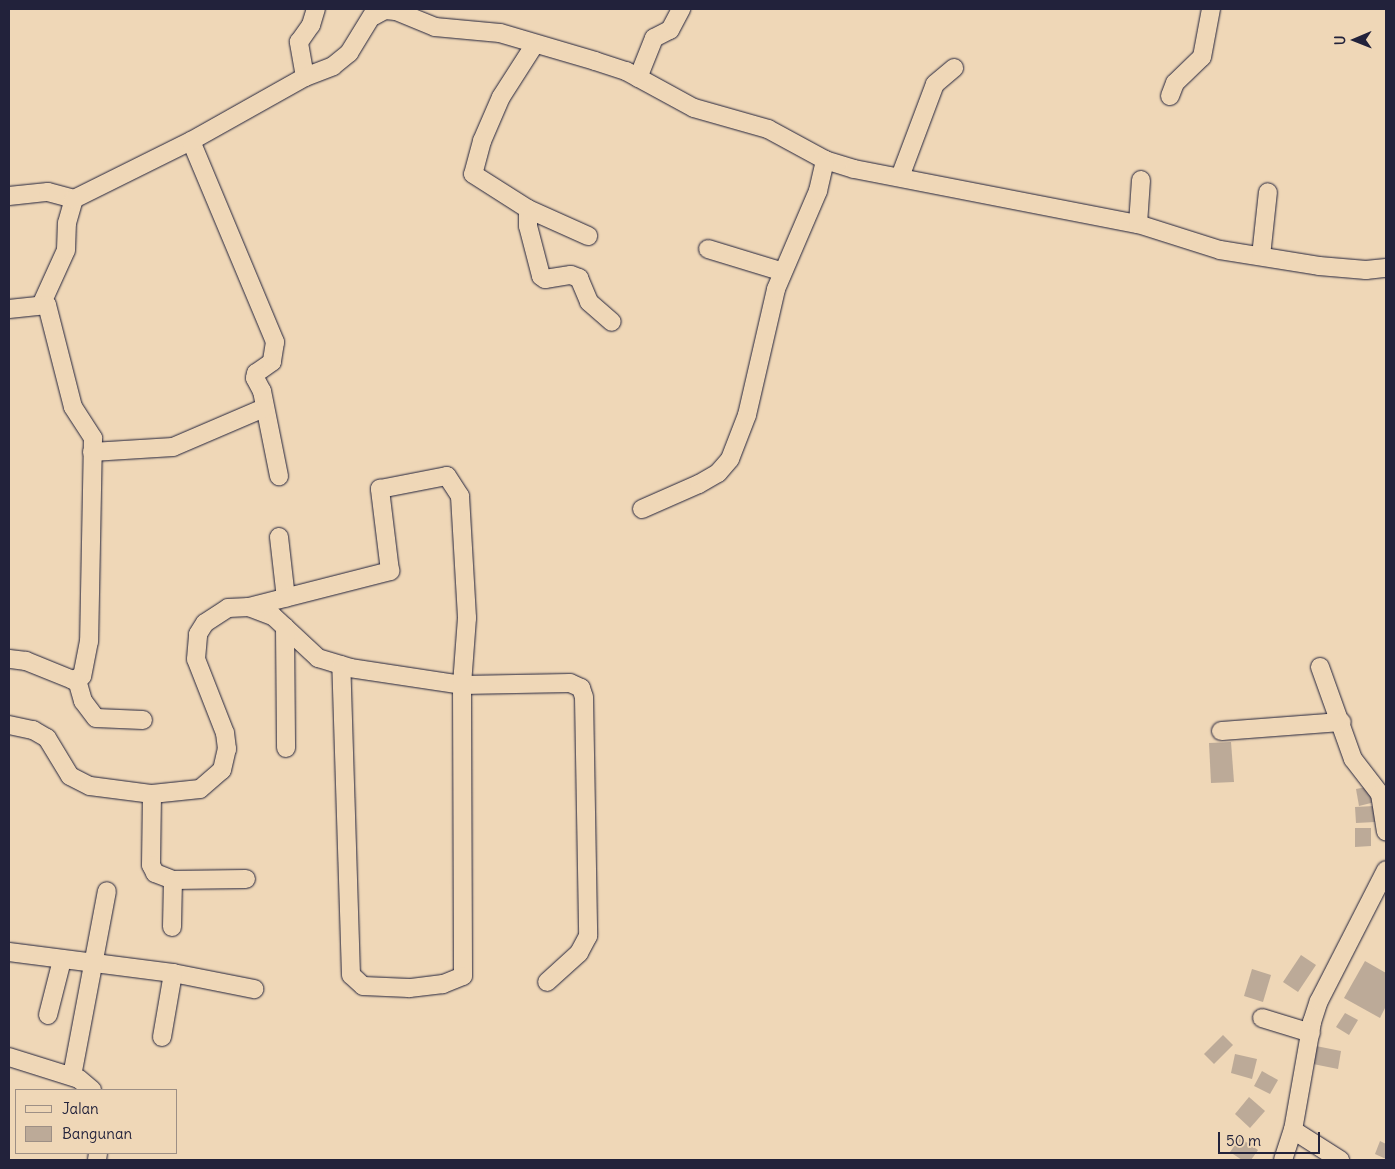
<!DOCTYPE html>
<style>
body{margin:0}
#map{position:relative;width:1395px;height:1169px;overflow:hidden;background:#efd7b7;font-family:Delius,sans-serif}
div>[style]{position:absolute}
.building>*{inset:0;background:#bcaa98}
.roads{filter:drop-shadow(0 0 1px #22223b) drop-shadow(0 0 1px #22223b)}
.minor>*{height:18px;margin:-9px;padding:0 9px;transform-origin:9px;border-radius:9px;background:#efd7b7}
span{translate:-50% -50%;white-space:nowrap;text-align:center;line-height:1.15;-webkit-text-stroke:4px #efd7b7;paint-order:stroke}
.frame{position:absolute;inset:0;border:10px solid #22223b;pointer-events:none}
.legend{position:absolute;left:15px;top:1089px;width:162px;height:65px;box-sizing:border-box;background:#efd7b7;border:1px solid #9d8f85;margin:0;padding:6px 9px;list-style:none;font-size:15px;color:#22223b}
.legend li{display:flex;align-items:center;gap:10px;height:25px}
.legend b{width:25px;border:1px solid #9d8f85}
.north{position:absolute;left:1330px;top:15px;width:50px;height:50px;-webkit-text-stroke:4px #efd7b7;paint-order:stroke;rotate:269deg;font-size:14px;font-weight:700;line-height:20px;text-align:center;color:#22223b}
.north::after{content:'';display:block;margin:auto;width:18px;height:22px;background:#22223b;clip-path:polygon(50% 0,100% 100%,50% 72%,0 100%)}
.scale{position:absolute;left:1218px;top:1132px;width:102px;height:22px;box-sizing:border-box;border:2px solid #22223b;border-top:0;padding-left:6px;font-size:15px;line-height:18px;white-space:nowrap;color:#22223b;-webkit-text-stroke:4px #efd7b7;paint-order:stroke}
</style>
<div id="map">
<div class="building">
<i style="clip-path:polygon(1231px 742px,1234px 782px,1211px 783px,1209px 743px)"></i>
<i style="clip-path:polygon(1371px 786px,1375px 802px,1359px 806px,1356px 789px)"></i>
<i style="clip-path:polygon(1374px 806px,1375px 822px,1356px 823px,1355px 807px)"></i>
<i style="clip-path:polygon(1355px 828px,1371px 828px,1371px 846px,1355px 847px)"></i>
<i style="clip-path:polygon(1301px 955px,1316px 965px,1298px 992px,1283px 982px)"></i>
<i style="clip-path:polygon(1365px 961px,1386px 973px,1386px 1006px,1380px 1018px,1344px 998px)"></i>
<i style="clip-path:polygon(1252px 969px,1271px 975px,1263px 1002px,1244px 996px)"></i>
<i style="clip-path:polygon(1345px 1013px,1358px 1020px,1349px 1035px,1336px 1027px)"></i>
<i style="clip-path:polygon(1223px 1035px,1233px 1045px,1214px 1064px,1204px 1054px)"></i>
<i style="clip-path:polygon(1311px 1045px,1341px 1051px,1338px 1069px,1308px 1063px)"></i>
<i style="clip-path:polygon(1235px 1054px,1257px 1059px,1252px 1079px,1231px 1073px)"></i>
<i style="clip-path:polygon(1262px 1071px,1278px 1080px,1270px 1094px,1254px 1086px)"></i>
<i style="clip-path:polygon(1249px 1097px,1265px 1111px,1250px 1128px,1235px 1114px)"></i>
<i style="clip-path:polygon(1240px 1138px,1258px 1150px,1251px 1160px,1242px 1160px,1230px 1152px)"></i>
<i style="clip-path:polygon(1380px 1141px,1386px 1144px,1386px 1159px,1375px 1154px)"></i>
</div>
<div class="roads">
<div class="minor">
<i style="left:374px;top:16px;width:13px;rotate:-29deg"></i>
<i style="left:385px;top:10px;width:11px;rotate:5deg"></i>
<i style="left:396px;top:11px;width:42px;rotate:22.3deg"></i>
<i style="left:435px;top:27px;width:65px;rotate:5.3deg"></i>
<i style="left:500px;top:33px;width:99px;rotate:16.4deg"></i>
<i style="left:595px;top:61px;width:33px;rotate:18deg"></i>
<i style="left:626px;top:71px;width:77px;rotate:28.6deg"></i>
<i style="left:694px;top:108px;width:77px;rotate:15.8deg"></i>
<i style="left:768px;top:129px;width:65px;rotate:28.5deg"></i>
<i style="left:825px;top:160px;width:30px;rotate:17deg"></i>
<i style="left:854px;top:169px;width:289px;rotate:11deg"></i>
<i style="left:1138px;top:224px;width:86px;rotate:17.6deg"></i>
<i style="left:1220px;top:250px;width:100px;rotate:9.2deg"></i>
<i style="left:1319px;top:266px;width:47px;rotate:4.9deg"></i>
<i style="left:1366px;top:270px;width:20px;rotate:-6deg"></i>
<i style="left:535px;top:44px;width:63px;rotate:122.7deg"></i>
<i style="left:501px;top:97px;width:48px;rotate:113.4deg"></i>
<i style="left:482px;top:141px;width:34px;rotate:105deg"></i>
<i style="left:473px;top:174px;width:65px;rotate:32.5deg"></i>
<i style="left:528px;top:209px;width:17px;rotate:90deg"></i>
<i style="left:528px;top:226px;width:52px;rotate:75.4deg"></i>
<i style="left:541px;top:276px;width:5px;rotate:37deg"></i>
<i style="left:545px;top:279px;width:26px;rotate:-9deg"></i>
<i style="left:571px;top:275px;width:9px;rotate:21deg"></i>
<i style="left:579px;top:278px;width:26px;rotate:67deg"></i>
<i style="left:589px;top:302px;width:30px;rotate:41deg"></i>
<i style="left:305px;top:77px;width:36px;rotate:-100deg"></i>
<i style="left:299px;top:42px;width:21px;rotate:-55deg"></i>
<i style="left:311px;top:25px;width:17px;rotate:-73deg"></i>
<i style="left:638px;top:78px;width:43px;rotate:-68.2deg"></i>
<i style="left:654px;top:38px;width:18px;rotate:-27deg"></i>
<i style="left:670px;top:30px;width:24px;rotate:-62deg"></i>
<i style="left:1170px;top:96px;width:14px;rotate:-69deg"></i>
<i style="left:1175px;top:83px;width:37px;rotate:-44deg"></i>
<i style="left:1202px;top:57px;width:49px;rotate:-79.4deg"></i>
<i style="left:191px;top:141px;width:218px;rotate:67.3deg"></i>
<i style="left:275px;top:342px;width:20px;rotate:99deg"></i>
<i style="left:272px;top:362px;width:19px;rotate:145deg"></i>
<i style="left:256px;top:373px;width:5px;rotate:101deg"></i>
<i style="left:255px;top:378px;width:15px;rotate:62deg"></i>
<i style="left:262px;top:391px;width:87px;rotate:78.7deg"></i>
<i style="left:900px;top:177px;width:99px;rotate:-69.4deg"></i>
<i style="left:935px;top:84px;width:25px;rotate:-40deg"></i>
<i style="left:9px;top:196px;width:39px;rotate:-6deg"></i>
<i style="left:48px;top:192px;width:27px;rotate:15deg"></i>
<i style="left:528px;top:209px;width:66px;rotate:24.2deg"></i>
<i style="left:1138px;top:224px;width:44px;rotate:-86.1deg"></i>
<i style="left:708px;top:249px;width:78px;rotate:17deg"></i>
<i style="left:1261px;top:256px;width:64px;rotate:-83.8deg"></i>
<i style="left:42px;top:303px;width:58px;rotate:-65.6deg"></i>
<i style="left:66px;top:250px;width:27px;rotate:-88deg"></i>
<i style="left:67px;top:223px;width:25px;rotate:-74deg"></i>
<i style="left:74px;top:199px;width:131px;rotate:-26.4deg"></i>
<i style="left:191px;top:141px;width:131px;rotate:-29.3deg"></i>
<i style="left:305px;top:77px;width:30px;rotate:-21deg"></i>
<i style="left:333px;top:66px;width:21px;rotate:-39deg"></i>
<i style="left:349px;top:53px;width:52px;rotate:-58.5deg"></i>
<i style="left:9px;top:309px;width:38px;rotate:-6deg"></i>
<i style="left:47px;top:305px;width:105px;rotate:75.7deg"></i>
<i style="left:73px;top:407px;width:37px;rotate:57deg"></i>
<i style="left:93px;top:438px;width:203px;rotate:91.1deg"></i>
<i style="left:89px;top:641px;width:36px;rotate:101deg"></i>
<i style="left:82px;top:676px;width:10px;rotate:156deg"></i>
<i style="left:73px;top:680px;width:51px;rotate:-158deg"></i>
<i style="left:26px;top:661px;width:17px;rotate:-173deg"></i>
<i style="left:92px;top:452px;width:81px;rotate:-3.5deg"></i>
<i style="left:173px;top:447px;width:99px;rotate:-23.2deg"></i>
<i style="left:642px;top:509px;width:62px;rotate:-23.7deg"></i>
<i style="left:699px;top:484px;width:22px;rotate:-30deg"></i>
<i style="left:718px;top:473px;width:18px;rotate:-49deg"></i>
<i style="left:730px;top:459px;width:47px;rotate:-68.9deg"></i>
<i style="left:747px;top:415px;width:129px;rotate:-77deg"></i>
<i style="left:776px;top:289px;width:107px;rotate:-66.8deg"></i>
<i style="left:818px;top:191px;width:32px;rotate:-77deg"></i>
<i style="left:279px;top:537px;width:61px;rotate:83.5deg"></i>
<i style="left:249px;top:607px;width:26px;rotate:21deg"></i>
<i style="left:273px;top:616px;width:62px;rotate:43deg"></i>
<i style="left:318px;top:658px;width:34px;rotate:17deg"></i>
<i style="left:350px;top:668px;width:113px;rotate:8.6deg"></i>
<i style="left:462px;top:685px;width:108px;rotate:-1.1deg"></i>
<i style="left:570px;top:683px;width:12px;rotate:24deg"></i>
<i style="left:581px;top:688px;width:9px;rotate:72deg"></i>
<i style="left:584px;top:697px;width:239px;rotate:89deg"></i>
<i style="left:588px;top:936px;width:19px;rotate:118deg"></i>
<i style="left:579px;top:953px;width:43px;rotate:137.8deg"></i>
<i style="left:285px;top:627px;width:121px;rotate:89.5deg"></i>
<i style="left:1320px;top:667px;width:98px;rotate:70.3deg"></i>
<i style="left:1353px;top:759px;width:44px;rotate:52.4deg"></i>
<i style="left:1380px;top:794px;width:38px;rotate:81deg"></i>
<i style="left:77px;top:680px;width:22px;rotate:74deg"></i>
<i style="left:83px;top:701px;width:21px;rotate:53deg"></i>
<i style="left:96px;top:718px;width:47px;rotate:2.4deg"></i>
<i style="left:9px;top:725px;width:25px;rotate:12deg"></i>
<i style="left:33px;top:730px;width:16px;rotate:30deg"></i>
<i style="left:47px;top:738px;width:44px;rotate:58.8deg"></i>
<i style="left:70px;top:776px;width:22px;rotate:27deg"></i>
<i style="left:90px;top:786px;width:63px;rotate:7.4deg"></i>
<i style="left:152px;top:794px;width:48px;rotate:-5.9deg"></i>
<i style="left:200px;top:789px;width:29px;rotate:-41deg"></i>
<i style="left:222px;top:770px;width:22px;rotate:-77deg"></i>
<i style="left:227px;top:749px;width:16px;rotate:-97deg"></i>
<i style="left:225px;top:733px;width:79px;rotate:-111.4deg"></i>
<i style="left:196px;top:659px;width:25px;rotate:-85deg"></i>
<i style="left:198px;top:634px;width:13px;rotate:-58deg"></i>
<i style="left:205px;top:623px;width:27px;rotate:-33deg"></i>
<i style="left:228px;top:608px;width:21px;rotate:-3deg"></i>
<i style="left:249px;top:607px;width:146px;rotate:-14.3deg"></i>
<i style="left:390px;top:571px;width:83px;rotate:-97deg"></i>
<i style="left:380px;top:489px;width:68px;rotate:-11deg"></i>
<i style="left:447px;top:476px;width:24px;rotate:57deg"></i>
<i style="left:460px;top:496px;width:122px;rotate:86.7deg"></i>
<i style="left:467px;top:618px;width:67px;rotate:94.3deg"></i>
<i style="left:462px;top:685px;width:291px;rotate:89.8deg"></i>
<i style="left:463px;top:976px;width:22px;rotate:158deg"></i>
<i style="left:443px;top:984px;width:34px;rotate:173deg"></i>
<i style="left:409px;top:988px;width:46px;rotate:-177.5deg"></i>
<i style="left:363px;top:986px;width:16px;rotate:-137deg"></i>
<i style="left:351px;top:975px;width:310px;rotate:-91.8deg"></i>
<i style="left:1221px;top:731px;width:121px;rotate:-4.3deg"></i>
<i style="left:152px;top:794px;width:71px;rotate:90.8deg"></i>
<i style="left:151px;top:865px;width:9px;rotate:63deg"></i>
<i style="left:155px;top:873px;width:19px;rotate:21deg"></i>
<i style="left:173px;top:880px;width:73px;rotate:-0.8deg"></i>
<i style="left:172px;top:927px;width:47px;rotate:-88.8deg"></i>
<i style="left:9px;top:952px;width:165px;rotate:7.3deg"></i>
<i style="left:173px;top:973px;width:83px;rotate:11.2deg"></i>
<i style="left:48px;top:1015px;width:57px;rotate:-75.7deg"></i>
<i style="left:1262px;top:1018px;width:51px;rotate:17deg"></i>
<i style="left:162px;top:1037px;width:65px;rotate:-80.2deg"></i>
<i style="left:9px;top:1057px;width:73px;rotate:17.4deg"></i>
<i style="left:79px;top:1079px;width:17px;rotate:40deg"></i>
<i style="left:72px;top:1076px;width:188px;rotate:-79.3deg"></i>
<i style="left:1293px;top:1130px;width:56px;rotate:32.6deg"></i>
<i style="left:97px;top:1160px;width:7px;rotate:-82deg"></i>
<i style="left:1283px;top:1160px;width:32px;rotate:-72deg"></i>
<i style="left:1293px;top:1130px;width:110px;rotate:-80deg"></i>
<i style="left:1312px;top:1022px;width:22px;rotate:-72deg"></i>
<i style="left:1319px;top:1001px;width:147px;rotate:-62.9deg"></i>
</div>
</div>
<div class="frame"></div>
<ul class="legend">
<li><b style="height:6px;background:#efd7b7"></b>Jalan</li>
<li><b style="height:14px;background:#bcaa98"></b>Bangunan</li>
</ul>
<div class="north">U</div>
<div class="scale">50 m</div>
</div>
